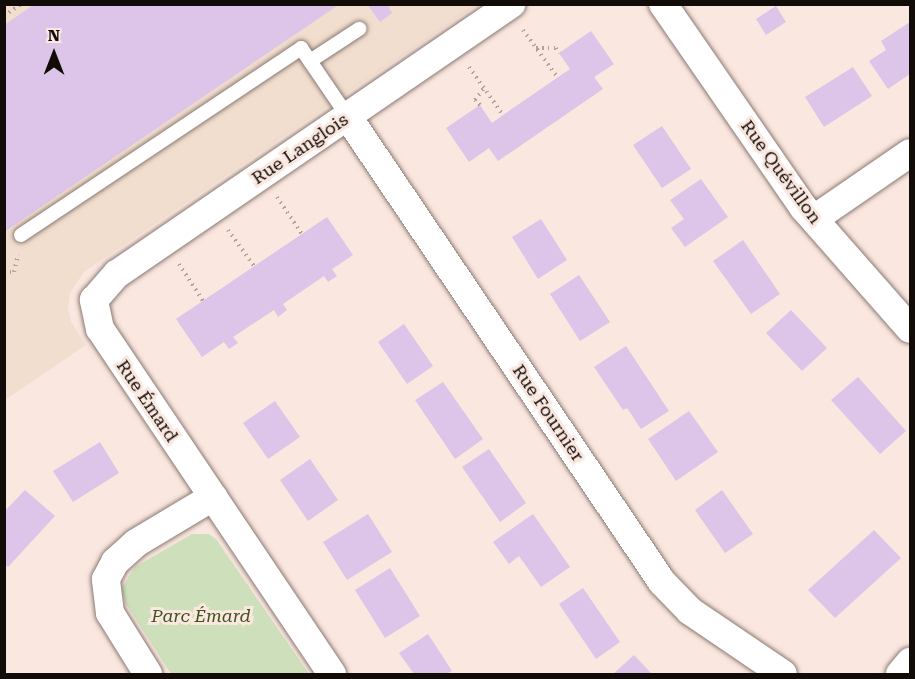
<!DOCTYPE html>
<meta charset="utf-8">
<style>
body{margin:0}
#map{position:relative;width:915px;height:679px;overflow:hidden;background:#fae7df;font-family:"Roboto Serif",serif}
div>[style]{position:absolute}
.commercial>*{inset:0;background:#f1dece}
.green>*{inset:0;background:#cee0bb}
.building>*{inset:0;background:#dcc5e8}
.path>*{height:4px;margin-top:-2px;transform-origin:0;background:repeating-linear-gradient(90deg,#afa099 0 1.5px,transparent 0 6px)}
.roads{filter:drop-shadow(0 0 2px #8b7a73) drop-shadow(0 0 2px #8b7a73)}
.lane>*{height:14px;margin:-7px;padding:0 7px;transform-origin:7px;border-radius:7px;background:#fff}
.street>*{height:28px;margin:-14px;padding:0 14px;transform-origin:14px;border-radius:14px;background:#fff}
span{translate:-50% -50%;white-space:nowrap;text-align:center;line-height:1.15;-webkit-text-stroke:6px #fae7df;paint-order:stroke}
.street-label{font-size:18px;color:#120c09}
.park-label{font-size:18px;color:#3e541e;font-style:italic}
.frame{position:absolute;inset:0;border:6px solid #120c09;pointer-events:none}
.north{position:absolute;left:24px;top:24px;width:60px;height:60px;-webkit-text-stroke:4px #fae7df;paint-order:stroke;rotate:0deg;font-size:16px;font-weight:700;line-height:24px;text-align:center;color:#120c09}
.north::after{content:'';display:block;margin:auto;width:21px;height:27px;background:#120c09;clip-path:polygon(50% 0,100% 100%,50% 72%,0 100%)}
</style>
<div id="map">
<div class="commercial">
<i style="clip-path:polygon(5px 5px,477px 5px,84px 272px,70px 293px,68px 308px,71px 322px,86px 345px,5px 400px)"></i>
</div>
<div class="green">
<i style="clip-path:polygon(192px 534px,209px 534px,216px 539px,309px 674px,171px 674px,126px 604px,121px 589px,135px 567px)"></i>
</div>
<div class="building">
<i style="clip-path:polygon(35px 4px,340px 4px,4px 232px,4px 25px)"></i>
<i style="clip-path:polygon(367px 4px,387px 4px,392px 13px,380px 22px)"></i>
<i style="clip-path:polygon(776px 6px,786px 22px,766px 35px,756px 19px)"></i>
<i style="clip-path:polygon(910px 22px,910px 74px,888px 89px,869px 61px,886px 50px,881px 41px)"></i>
<i style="clip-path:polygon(591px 31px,614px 64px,594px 77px,603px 89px,498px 161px,489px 148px,469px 162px,446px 128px,480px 105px,492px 123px,503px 115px,570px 69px,559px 53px)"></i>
<i style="clip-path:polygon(853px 67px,872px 96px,824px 127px,805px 97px)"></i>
<i style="clip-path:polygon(662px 126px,691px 169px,662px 188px,633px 145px)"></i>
<i style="clip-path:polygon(701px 179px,728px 217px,685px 247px,671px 228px,684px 219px,670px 200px)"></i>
<i style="clip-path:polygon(327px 217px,353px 255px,332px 269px,337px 276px,328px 282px,324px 276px,283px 304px,287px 310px,278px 317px,274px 310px,233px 337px,238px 343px,229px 349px,224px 342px,202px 357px,176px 319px)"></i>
<i style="clip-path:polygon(541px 219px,567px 260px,538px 279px,512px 237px)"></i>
<i style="clip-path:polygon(743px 240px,780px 294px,751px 314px,713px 261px)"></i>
<i style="clip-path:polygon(579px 275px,610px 322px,580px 341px,550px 294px)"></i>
<i style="clip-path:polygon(791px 310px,827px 348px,802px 371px,766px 333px)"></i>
<i style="clip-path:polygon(404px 324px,433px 366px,407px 384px,378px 342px)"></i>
<i style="clip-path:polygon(626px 346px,669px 411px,641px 429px,627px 408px,623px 410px,594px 367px)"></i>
<i style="clip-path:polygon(858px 377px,906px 431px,880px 454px,831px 400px)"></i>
<i style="clip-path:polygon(443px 382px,483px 439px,455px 459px,415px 400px)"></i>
<i style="clip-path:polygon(275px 401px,300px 437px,268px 459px,243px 423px)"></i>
<i style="clip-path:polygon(689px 411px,718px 452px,676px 481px,648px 439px)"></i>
<i style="clip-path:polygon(100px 442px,119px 473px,73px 502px,53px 471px)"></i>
<i style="clip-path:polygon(489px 449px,526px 503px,500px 522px,462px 467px)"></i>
<i style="clip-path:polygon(310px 459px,338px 500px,308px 521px,280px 480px)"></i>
<i style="clip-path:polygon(25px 490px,55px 516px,8px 567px,4px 564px,4px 512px)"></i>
<i style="clip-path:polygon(722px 490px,753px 534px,725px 553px,695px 510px)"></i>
<i style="clip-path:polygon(368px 514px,392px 552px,347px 580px,323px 542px)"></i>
<i style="clip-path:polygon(533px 514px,570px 567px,541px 587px,519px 556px,509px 564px,493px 542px)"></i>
<i style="clip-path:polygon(874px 530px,901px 558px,835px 618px,808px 590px)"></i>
<i style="clip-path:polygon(390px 568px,420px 616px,385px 638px,355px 590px)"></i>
<i style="clip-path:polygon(583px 588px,620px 642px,596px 659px,559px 604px)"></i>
<i style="clip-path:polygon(428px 634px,452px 671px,446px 674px,414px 674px,399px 653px)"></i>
<i style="clip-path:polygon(634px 655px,652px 674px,613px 674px)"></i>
</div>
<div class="path">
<i style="left:4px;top:16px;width:21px;rotate:-35deg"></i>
<i style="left:523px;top:30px;width:59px;rotate:53.9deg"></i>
<i style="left:536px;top:48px;width:20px"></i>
<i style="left:556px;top:48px;width:6px;rotate:59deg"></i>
<i style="left:469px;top:67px;width:59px;rotate:54.7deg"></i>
<i style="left:480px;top:105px;width:7px;rotate:-135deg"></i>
<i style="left:475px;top:100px;width:15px;rotate:-53deg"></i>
<i style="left:277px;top:197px;width:45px;rotate:56deg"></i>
<i style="left:228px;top:230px;width:44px;rotate:54.2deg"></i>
<i style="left:179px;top:264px;width:44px;rotate:57deg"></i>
<i style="left:4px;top:272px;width:10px"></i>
<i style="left:14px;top:272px;width:18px;rotate:-77deg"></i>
</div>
<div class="roads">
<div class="lane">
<i style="left:310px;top:61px;width:59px;rotate:-33.1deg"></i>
<i style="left:21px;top:235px;width:337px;rotate:-33.7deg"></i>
<i style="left:301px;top:48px;width:83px;rotate:55.7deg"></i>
</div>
<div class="street">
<i style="left:663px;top:4px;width:247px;rotate:55.4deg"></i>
<i style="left:803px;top:207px;width:162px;rotate:48.7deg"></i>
<i style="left:348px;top:117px;width:561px;rotate:55.97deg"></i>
<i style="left:662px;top:582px;width:40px;rotate:46deg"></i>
<i style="left:690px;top:611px;width:112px;rotate:34.1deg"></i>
<i style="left:814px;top:219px;width:116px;rotate:-34.5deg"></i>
<i style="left:148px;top:674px;width:72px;rotate:-121.9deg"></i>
<i style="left:110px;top:613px;width:34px;rotate:-97deg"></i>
<i style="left:106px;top:579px;width:19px;rotate:-62deg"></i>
<i style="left:115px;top:562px;width:28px;rotate:-42deg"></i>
<i style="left:136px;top:543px;width:90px;rotate:-30.9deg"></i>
<i style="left:332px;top:674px;width:416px;rotate:-123.9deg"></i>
<i style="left:100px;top:329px;width:30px;rotate:-102deg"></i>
<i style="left:94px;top:300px;width:35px;rotate:-49deg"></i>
<i style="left:117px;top:274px;width:478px;rotate:-34.4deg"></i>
<i style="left:900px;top:674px;width:16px;rotate:-50deg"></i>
</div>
</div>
<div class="street-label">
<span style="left:300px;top:149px;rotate:-34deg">Rue Langlois</span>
<span style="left:781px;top:172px;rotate:54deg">Rue Quévillon</span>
<span style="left:147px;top:401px;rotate:56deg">Rue Émard</span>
<span style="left:548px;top:413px;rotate:56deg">Rue Fournier</span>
</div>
<div class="park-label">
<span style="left:201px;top:616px">Parc Émard</span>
</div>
<div class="frame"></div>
<div class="north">N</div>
</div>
